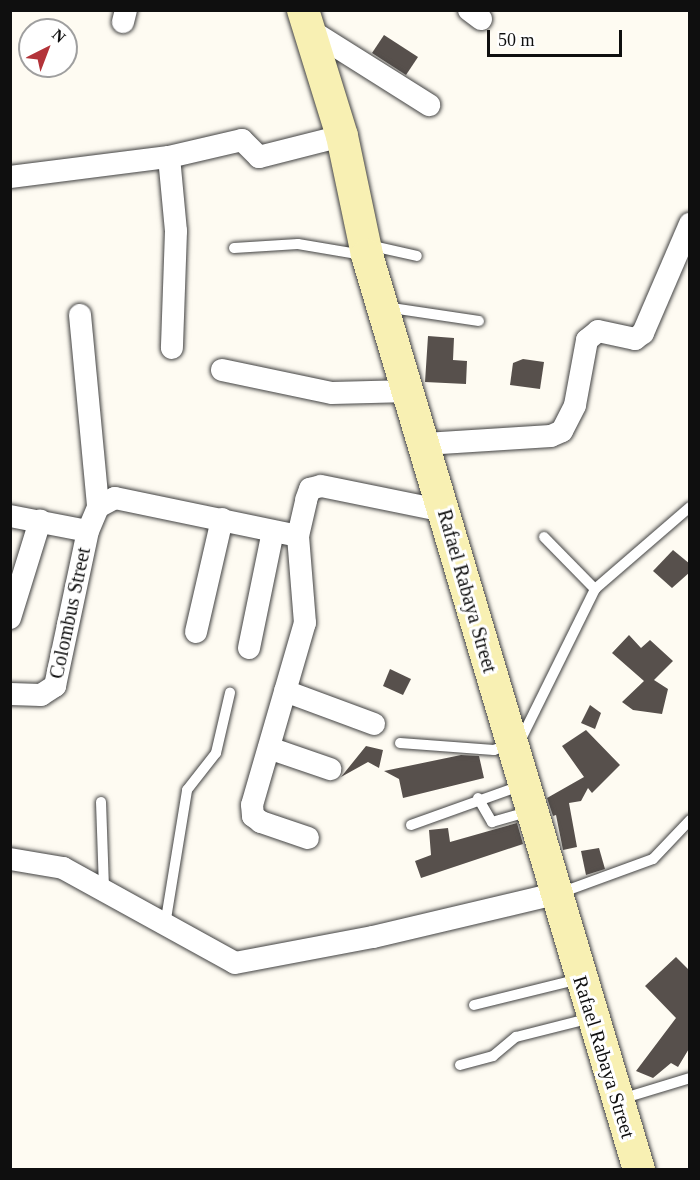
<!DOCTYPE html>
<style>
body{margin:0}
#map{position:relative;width:700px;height:1180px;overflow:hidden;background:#fefbf2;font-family:Georgia,serif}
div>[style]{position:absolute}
.building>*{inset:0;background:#57504c}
.roads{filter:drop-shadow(0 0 2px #424242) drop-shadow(0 0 2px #424242)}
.service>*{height:10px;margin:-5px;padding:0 5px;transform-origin:5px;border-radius:5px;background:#fff}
.minor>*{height:22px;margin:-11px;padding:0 11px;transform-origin:11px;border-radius:11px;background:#fff}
.secondary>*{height:32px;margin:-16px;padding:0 16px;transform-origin:16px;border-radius:16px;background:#f8f0b3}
span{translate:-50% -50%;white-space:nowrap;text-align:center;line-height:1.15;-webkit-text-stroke:6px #fff;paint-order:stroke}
.street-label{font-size:20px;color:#0f0f0f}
.frame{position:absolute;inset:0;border:12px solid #0f0f0f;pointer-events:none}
.north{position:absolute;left:18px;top:18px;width:60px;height:60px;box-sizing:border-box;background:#fff;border:2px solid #9f9f9f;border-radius:50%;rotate:42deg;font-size:16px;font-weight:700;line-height:24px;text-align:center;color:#0f0f0f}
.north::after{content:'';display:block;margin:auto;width:21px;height:27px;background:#b33339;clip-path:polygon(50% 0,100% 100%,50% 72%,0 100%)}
.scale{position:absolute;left:487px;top:30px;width:135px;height:27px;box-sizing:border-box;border:3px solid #0f0f0f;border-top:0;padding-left:8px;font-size:18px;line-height:21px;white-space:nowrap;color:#0f0f0f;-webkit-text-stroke:4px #fff;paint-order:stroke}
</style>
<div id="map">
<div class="building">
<i style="clip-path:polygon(384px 35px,418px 57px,406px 75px,372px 53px)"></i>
<i style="clip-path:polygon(428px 336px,454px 338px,453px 360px,467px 361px,466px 384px,425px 382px)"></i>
<i style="clip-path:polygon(523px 359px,544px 362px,540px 389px,510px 385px,513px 363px)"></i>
<i style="clip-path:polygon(673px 550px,690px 564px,690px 572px,672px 588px,653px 571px)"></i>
<i style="clip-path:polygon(629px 635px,641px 648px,650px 640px,673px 661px,654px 680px,668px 689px,662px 714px,633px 710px,622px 702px,644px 681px,612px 653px)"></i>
<i style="clip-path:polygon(390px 669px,411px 679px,403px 695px,383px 686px)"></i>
<i style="clip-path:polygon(590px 705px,601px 713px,595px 729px,581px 723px)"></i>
<i style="clip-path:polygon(586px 730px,620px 765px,592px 793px,588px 788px,581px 801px,569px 803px,577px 847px,563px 850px,556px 815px,553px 816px,547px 798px,584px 777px,562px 746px)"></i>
<i style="clip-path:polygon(366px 746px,383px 750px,379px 768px,368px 762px,341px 777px)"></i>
<i style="clip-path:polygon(461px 755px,479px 756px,484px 778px,403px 798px,399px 779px,384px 771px)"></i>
<i style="clip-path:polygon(517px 823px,523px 844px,421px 878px,415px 861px,431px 855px,429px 830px,448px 828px,450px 842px)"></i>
<i style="clip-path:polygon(599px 848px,605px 869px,586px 875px,581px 851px)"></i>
<i style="clip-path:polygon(676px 957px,690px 971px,690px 1047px,678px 1067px,671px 1063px,653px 1078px,636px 1071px,676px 1018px,645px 986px)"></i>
</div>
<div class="roads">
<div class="service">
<i style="left:368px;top:245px;width:50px;rotate:12.7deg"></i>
<i style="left:234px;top:248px;width:64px;rotate:-3.6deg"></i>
<i style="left:298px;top:244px;width:66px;rotate:9.6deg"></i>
<i style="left:385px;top:307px;width:95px;rotate:8.5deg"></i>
<i style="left:544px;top:537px;width:73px;rotate:45.6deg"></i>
<i style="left:400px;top:743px;width:94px;rotate:4.3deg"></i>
<i style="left:494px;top:750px;width:17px;rotate:-21deg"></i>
<i style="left:519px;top:743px;width:172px;rotate:-63.7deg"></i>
<i style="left:595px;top:589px;width:125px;rotate:-40.8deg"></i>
<i style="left:478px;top:798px;width:28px;rotate:60deg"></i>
<i style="left:492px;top:822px;width:40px;rotate:-16deg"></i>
<i style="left:101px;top:802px;width:87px;rotate:88deg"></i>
<i style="left:411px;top:825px;width:119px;rotate:-19.7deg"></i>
<i style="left:560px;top:893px;width:99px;rotate:-20.1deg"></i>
<i style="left:653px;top:859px;width:54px;rotate:-46.5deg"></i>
<i style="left:165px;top:925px;width:137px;rotate:-80.7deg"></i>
<i style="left:187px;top:790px;width:47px;rotate:-51.9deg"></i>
<i style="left:216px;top:753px;width:62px;rotate:-76.9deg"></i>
<i style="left:474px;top:1005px;width:108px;rotate:-13.9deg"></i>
<i style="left:460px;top:1065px;width:34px;rotate:-15deg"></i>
<i style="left:493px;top:1056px;width:30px;rotate:-40deg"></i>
<i style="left:516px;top:1037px;width:77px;rotate:-14.2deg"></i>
<i style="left:621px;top:1099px;width:72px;rotate:-16.9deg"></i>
</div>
<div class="minor">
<i style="left:469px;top:10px;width:15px;rotate:37deg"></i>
<i style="left:123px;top:22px;width:12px;rotate:-76deg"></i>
<i style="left:310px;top:30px;width:141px;rotate:32.2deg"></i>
<i style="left:169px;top:157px;width:74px;rotate:84.6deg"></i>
<i style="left:176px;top:231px;width:117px;rotate:92deg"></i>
<i style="left:10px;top:177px;width:160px;rotate:-7.2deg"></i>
<i style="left:169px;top:157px;width:75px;rotate:-13.1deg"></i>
<i style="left:242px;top:140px;width:24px;rotate:45deg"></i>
<i style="left:259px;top:157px;width:86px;rotate:-14.2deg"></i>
<i style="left:80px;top:315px;width:193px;rotate:84.6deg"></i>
<i style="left:222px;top:370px;width:112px;rotate:11.8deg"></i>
<i style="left:332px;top:393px;width:78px;rotate:-1.5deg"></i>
<i style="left:425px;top:444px;width:126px;rotate:-3.6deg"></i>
<i style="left:551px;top:436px;width:12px;rotate:-24deg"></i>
<i style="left:562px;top:431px;width:29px;rotate:-63deg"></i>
<i style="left:575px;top:405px;width:66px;rotate:-79.5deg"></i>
<i style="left:587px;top:340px;width:14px;rotate:-39deg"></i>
<i style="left:598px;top:331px;width:38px;rotate:12deg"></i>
<i style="left:635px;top:339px;width:10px;rotate:-37deg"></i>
<i style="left:643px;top:333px;width:119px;rotate:-66.7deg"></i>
<i style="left:10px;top:516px;width:79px;rotate:10.9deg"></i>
<i style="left:88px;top:531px;width:26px;rotate:-67deg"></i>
<i style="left:98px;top:507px;width:19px;rotate:-28deg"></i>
<i style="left:115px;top:498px;width:187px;rotate:11.7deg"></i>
<i style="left:10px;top:618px;width:102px;rotate:-72.8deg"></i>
<i style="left:196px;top:632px;width:116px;rotate:-77deg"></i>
<i style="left:249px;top:648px;width:119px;rotate:-78.4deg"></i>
<i style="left:285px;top:691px;width:95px;rotate:20.3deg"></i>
<i style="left:10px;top:694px;width:31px;rotate:2deg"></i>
<i style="left:41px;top:695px;width:17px;rotate:-33deg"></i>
<i style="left:55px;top:686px;width:158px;rotate:-78deg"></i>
<i style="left:269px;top:748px;width:65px;rotate:19deg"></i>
<i style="left:308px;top:838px;width:50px;rotate:-161.2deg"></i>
<i style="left:261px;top:822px;width:10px;rotate:-143deg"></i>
<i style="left:253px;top:816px;width:11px;rotate:-95deg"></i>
<i style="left:252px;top:805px;width:190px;rotate:-73.8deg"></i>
<i style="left:305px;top:623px;width:87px;rotate:-94.6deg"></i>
<i style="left:298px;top:536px;width:37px;rotate:-77deg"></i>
<i style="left:306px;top:500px;width:12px;rotate:-70deg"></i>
<i style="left:310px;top:489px;width:11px;rotate:-15deg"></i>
<i style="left:321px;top:486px;width:126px;rotate:11.5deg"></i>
<i style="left:10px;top:859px;width:54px;rotate:9.6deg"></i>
<i style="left:63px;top:868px;width:196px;rotate:28.9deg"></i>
<i style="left:235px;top:963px;width:140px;rotate:-10.7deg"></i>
<i style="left:373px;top:937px;width:191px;rotate:-13.3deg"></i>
</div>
<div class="secondary">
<i style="left:303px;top:10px;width:132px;rotate:72.8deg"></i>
<i style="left:342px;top:136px;width:122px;rotate:78.1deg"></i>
<i style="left:367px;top:255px;width:955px;rotate:73.44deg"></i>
</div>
</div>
<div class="street-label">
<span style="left:467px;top:591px;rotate:74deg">Rafael Rabaya Street</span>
<span style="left:70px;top:613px;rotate:-78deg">Colombus Street</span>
<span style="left:604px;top:1057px;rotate:73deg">Rafael Rabaya Street</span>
</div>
<div class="frame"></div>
<div class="north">N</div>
<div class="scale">50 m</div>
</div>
